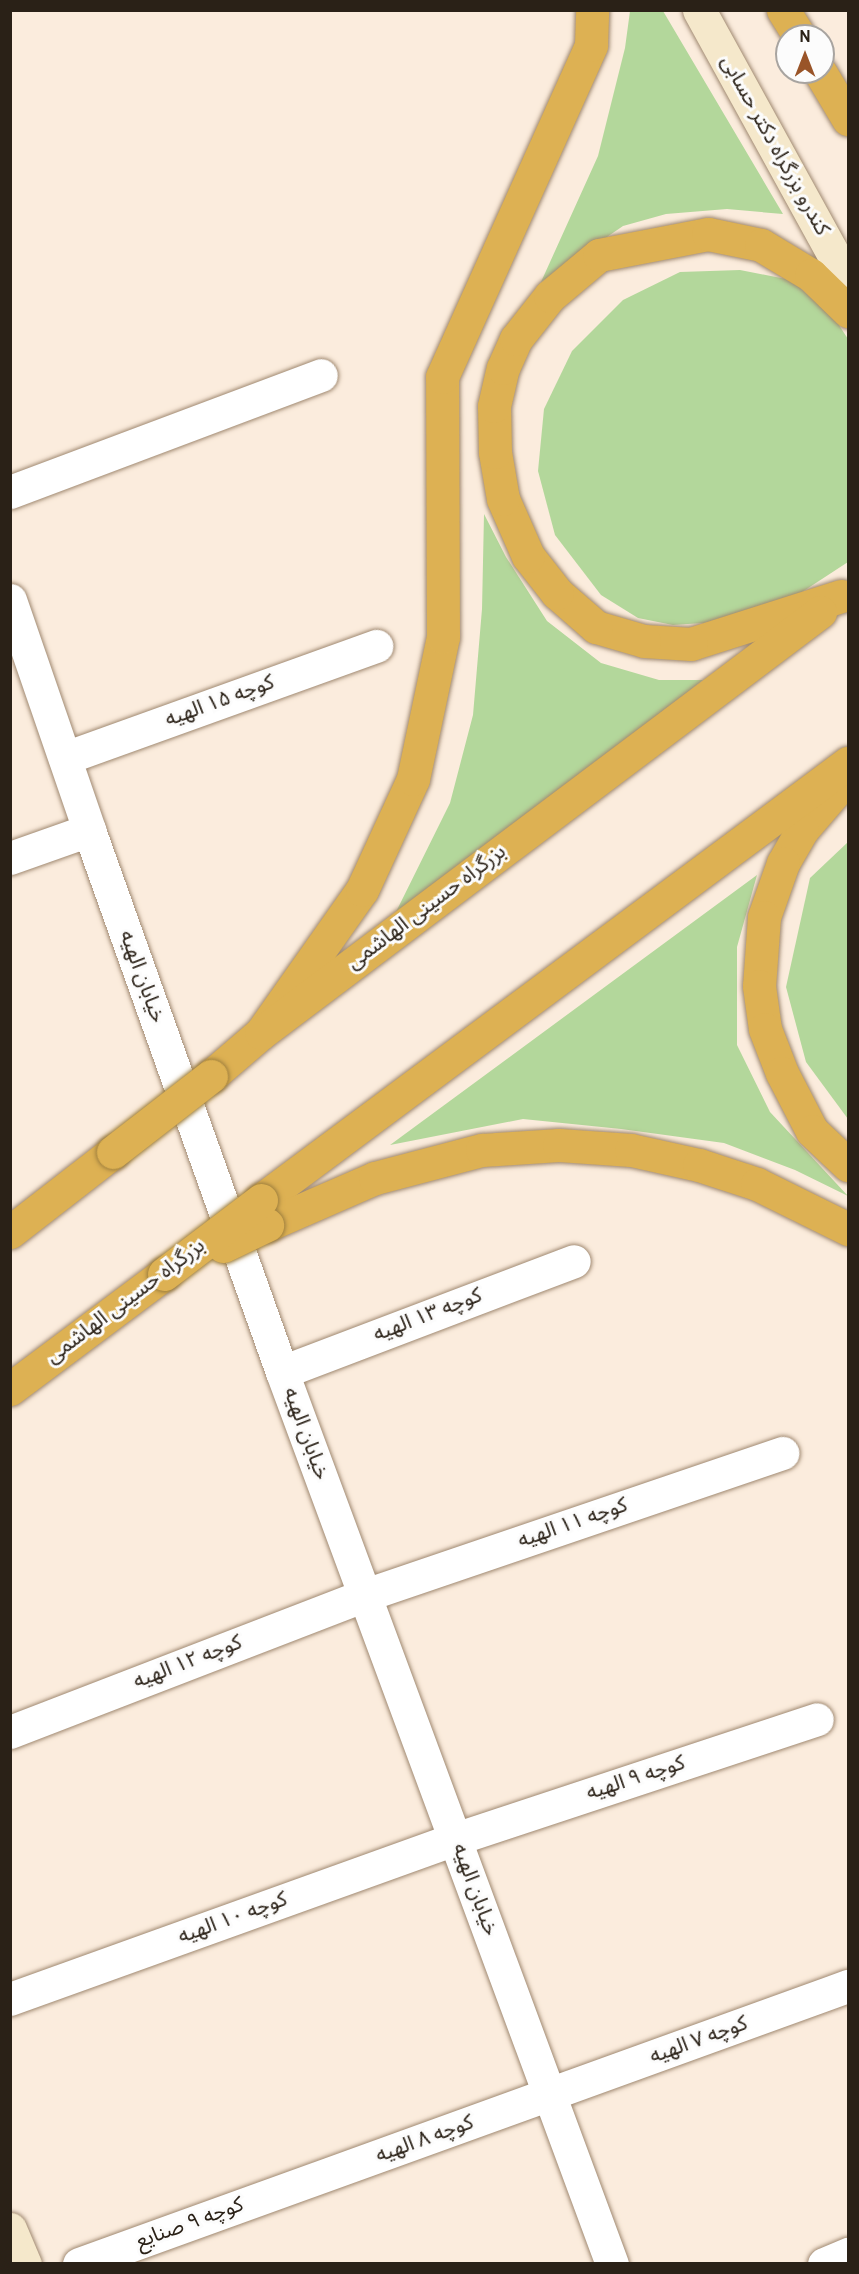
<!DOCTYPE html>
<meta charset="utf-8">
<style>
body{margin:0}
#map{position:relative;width:859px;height:2274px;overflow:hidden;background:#fbecdd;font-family:Overpass,"Noto Sans Arabic",sans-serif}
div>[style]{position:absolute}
.green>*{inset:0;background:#b3d79b}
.roads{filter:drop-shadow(0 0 2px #a08971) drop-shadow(0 0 2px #a08971)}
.street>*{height:33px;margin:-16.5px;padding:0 16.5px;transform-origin:16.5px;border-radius:16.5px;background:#fff}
.secondary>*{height:33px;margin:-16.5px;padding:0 16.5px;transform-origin:16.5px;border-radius:16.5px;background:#f5e8cb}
.highway>*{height:33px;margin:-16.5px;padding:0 16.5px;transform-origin:16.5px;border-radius:16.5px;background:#ddb153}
.bridges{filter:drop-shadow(0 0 2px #9e7f3e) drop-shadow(0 0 2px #9e7f3e)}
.highway-bridge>*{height:33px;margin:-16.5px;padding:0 16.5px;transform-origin:16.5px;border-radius:16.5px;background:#ddb153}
span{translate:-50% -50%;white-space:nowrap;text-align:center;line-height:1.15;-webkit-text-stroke:6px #fcfcfc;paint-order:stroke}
.street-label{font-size:21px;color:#2a2117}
.frame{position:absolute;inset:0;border:12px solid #2a2117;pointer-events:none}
.north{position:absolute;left:775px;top:24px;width:60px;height:60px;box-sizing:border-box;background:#fcfcfc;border:2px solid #a8a4a0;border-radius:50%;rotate:0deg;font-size:16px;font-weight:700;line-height:24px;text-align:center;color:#2a2117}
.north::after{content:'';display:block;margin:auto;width:21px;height:27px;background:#995428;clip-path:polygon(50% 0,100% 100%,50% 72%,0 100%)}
</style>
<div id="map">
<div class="green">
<i style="clip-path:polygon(630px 11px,663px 11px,783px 214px,727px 209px,666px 214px,623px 226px,541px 282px,598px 156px,625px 48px)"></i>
<i style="clip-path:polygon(740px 270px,791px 280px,835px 319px,848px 339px,848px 562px,799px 594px,718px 622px,673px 625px,638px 618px,601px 595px,555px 535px,538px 471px,544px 409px,572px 351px,623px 300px,680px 272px)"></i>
<i style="clip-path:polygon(484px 514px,506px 557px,547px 621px,601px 663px,659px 680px,703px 680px,391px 922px,450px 803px,473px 715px,482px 609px)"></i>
<i style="clip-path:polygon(848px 842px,848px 1119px,806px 1062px,786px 987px,810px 878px)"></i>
<i style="clip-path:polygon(757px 875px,737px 947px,737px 1045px,770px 1112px,848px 1196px,795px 1170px,724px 1143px,621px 1129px,523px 1119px,390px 1145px)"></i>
</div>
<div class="roads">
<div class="street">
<i style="left:10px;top:492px;width:332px;rotate:-20.6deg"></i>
<i style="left:10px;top:600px;width:243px;rotate:71deg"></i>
<i style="left:89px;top:830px;width:575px;rotate:70.4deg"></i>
<i style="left:282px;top:1372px;width:951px;rotate:69.7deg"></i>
<i style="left:65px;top:758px;width:331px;rotate:-19.8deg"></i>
<i style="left:10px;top:858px;width:84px;rotate:-19.5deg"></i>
<i style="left:282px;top:1372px;width:312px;rotate:-20.8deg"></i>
<i style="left:10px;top:1732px;width:381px;rotate:-21.1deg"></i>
<i style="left:365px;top:1595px;width:441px;rotate:-18.8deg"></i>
<i style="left:10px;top:1999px;width:473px;rotate:-19.8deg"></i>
<i style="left:455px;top:1839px;width:381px;rotate:-18.3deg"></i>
<i style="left:79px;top:2264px;width:818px;rotate:-19.88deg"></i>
<i style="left:824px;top:2264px;width:26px;rotate:-23deg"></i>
</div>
<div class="secondary">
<i style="left:699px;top:10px;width:309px;rotate:61.2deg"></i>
<i style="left:10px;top:2229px;width:38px;rotate:67deg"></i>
</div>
<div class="highway">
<i style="left:783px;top:10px;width:31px;rotate:58deg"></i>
<i style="left:820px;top:72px;width:55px;rotate:59.2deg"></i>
<i style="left:841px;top:596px;width:157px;rotate:162.3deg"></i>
<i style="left:691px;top:644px;width:47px;rotate:-176.3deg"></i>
<i style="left:644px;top:641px;width:50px;rotate:-163.7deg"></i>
<i style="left:596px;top:627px;width:52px;rotate:-138.9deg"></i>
<i style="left:557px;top:593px;width:47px;rotate:-128.1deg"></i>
<i style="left:528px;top:556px;width:62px;rotate:-113.7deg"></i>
<i style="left:503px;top:499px;width:48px;rotate:-99.7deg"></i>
<i style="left:495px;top:452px;width:46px;rotate:-91.2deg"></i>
<i style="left:494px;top:406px;width:39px;rotate:-77deg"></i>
<i style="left:503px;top:368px;width:32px;rotate:-66deg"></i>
<i style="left:516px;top:339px;width:55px;rotate:-51.7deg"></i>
<i style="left:550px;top:296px;width:64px;rotate:-39.9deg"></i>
<i style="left:599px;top:255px;width:111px;rotate:-10.9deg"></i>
<i style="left:708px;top:234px;width:54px;rotate:11.7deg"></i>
<i style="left:761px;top:245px;width:58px;rotate:31deg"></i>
<i style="left:811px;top:275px;width:52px;rotate:44.2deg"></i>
<i style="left:839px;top:787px;width:57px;rotate:130.7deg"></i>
<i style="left:802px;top:830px;width:38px;rotate:120deg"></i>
<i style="left:783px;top:863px;width:57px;rotate:109.4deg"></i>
<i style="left:764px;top:917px;width:69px;rotate:94.1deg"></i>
<i style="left:759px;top:986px;width:43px;rotate:82.1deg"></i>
<i style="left:765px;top:1029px;width:47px;rotate:68.9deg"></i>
<i style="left:782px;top:1073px;width:65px;rotate:62.7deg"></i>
<i style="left:812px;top:1131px;width:50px;rotate:43.4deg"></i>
<i style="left:261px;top:1033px;width:175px;rotate:-54.8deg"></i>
<i style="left:362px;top:890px;width:122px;rotate:-65.3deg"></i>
<i style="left:413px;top:779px;width:145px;rotate:-78.1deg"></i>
<i style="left:443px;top:637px;width:260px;rotate:-90.2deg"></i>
<i style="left:442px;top:377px;width:364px;rotate:-65.8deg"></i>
<i style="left:591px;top:45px;width:35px;rotate:-88deg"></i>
<i style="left:211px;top:1076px;width:66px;rotate:-40.7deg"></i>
<i style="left:261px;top:1033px;width:700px;rotate:-36.98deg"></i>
<i style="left:261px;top:1200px;width:732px;rotate:-36.67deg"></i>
<i style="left:267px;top:1225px;width:118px;rotate:-23.5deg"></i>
<i style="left:375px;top:1178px;width:111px;rotate:-14.7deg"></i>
<i style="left:482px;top:1150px;width:77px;rotate:-3.7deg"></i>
<i style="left:559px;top:1145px;width:72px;rotate:4deg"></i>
<i style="left:631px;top:1150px;width:70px;rotate:12.4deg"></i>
<i style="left:699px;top:1165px;width:61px;rotate:18.1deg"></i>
<i style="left:757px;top:1184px;width:102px;rotate:26.3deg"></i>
<i style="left:10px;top:1232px;width:130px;rotate:-37.8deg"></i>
<i style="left:10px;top:1389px;width:192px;rotate:-36.8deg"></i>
</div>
</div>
<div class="bridges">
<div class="highway-bridge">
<i style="left:113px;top:1152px;width:124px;rotate:-37.8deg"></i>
<i style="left:223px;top:1246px;width:49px;rotate:-25.5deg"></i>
<i style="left:164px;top:1274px;width:122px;rotate:-37.3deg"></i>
</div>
</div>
<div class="street-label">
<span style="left:774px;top:146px;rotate:61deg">کندرو بزرگراه دکتر حسابی</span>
<span style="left:220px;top:702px;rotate:-20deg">کوچه ۱۵ الهیه</span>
<span style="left:427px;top:908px;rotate:-37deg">بزرگراه حسینی الهاشمی</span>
<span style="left:141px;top:977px;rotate:70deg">خیابان الهیه</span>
<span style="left:126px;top:1302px;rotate:-37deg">بزرگراه حسینی الهاشمی</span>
<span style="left:428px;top:1316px;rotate:-21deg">کوچه ۱۳ الهیه</span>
<span style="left:305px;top:1434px;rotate:70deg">خیابان الهیه</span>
<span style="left:573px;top:1524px;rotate:-19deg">کوچه ۱۱ الهیه</span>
<span style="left:188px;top:1663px;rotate:-21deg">کوچه ۱۲ الهیه</span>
<span style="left:636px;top:1779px;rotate:-18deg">کوچه ۹ الهیه</span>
<span style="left:474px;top:1890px;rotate:70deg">خیابان الهیه</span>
<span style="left:233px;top:1919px;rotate:-20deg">کوچه ۱۰ الهیه</span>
<span style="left:699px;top:2041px;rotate:-20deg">کوچه ۷ الهیه</span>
<span style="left:425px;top:2140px;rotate:-20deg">کوچه ۸ الهیه</span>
<span style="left:190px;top:2224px;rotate:-20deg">کوچه ۹ صنایع</span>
</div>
<div class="frame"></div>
<div class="north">N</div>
</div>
